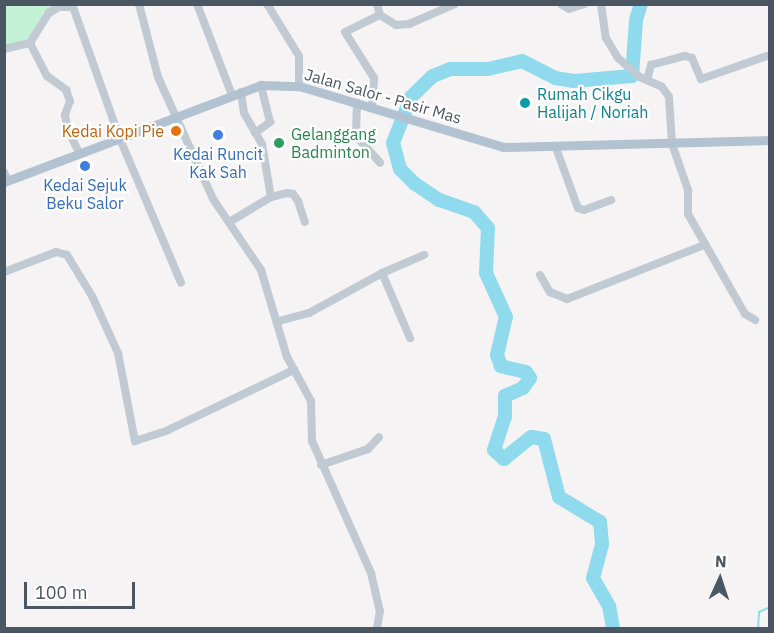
<!DOCTYPE html>
<style>
body{margin:0}
#map{position:relative;width:774px;height:633px;overflow:hidden;background:#f5f3f3;font-family:"IBM Plex Sans",sans-serif}
div>[style]{position:absolute}
.green>*{inset:0;background:#c3f1d5}
.stream>*{height:2px;margin:-1px;padding:0 1px;transform-origin:1px;border-radius:1px;background:#90daee}
.river>*{height:14px;margin:-7px;padding:0 7px;transform-origin:7px;border-radius:7px;background:#90daee}
.minor>*{height:8px;margin:-4px;padding:0 4px;transform-origin:4px;border-radius:4px;background:#c1cad2}
.major>*{height:9px;margin:-4.5px;padding:0 4.5px;transform-origin:4.5px;border-radius:4.5px;background:#b3c2d1}
.dots>*{width:16px;height:16px;translate:-50% -50%;box-sizing:border-box;border:3px solid #fff;border-radius:50%}
span{translate:-50% -50%;white-space:nowrap;text-align:center;line-height:1.15;-webkit-text-stroke:4.5px #fff;paint-order:stroke}
.culture-label{font-size:16px;color:#0d838f}
.left{translate:0 -50%;text-align:left}
.street-label{font-size:16px;color:#4a5661}
.food-label{font-size:16px;color:#c56008}
.right{translate:-100% -50%;text-align:right}
.leisure-label{font-size:16px;color:#27864d}
.shop-label{font-size:16px;color:#366cbe}
.frame{position:absolute;inset:0;border:6px solid #4a5661;pointer-events:none}
.north{position:absolute;left:690px;top:549px;width:60px;height:60px;-webkit-text-stroke:4px #fff;paint-order:stroke;rotate:3deg;font-size:16px;font-weight:700;line-height:24px;text-align:center;color:#4a5661}
.north::after{content:'';display:block;margin:auto;width:21px;height:27px;background:#4a5661;clip-path:polygon(50% 0,100% 100%,50% 72%,0 100%)}
.scale{position:absolute;left:24px;top:582px;width:111px;height:27px;box-sizing:border-box;border:3px solid #4a5661;border-top:0;padding-left:8px;font-size:18px;line-height:21px;white-space:nowrap;color:#4a5661;-webkit-text-stroke:4px #fff;paint-order:stroke}
</style>
<div id="map">
<div class="green">
<i style="clip-path:polygon(5px 5px,57px 5px,43px 13px,39px 29px,27px 41px,5px 47px)"></i>
</div>
<div class="stream">
<i style="left:758px;top:628px;width:16px;rotate:-86deg"></i>
<i style="left:759px;top:612px;width:12px;rotate:-24deg"></i>
</div>
<div class="river">
<i style="left:613px;top:628px;width:22px;rotate:-100deg"></i>
<i style="left:609px;top:606px;width:32px;rotate:-120deg"></i>
<i style="left:593px;top:578px;width:35px;rotate:-75deg"></i>
<i style="left:602px;top:544px;width:22px;rotate:-95deg"></i>
<i style="left:600px;top:522px;width:48px;rotate:-148.6deg"></i>
<i style="left:559px;top:497px;width:60px;rotate:-104.5deg"></i>
<i style="left:544px;top:439px;width:13px;rotate:-171deg"></i>
<i style="left:531px;top:437px;width:35px;rotate:141deg"></i>
<i style="left:504px;top:459px;width:13px;rotate:-138deg"></i>
<i style="left:494px;top:450px;width:35px;rotate:-72deg"></i>
<i style="left:505px;top:417px;width:21px;rotate:-90deg"></i>
<i style="left:505px;top:396px;width:20px;rotate:-24deg"></i>
<i style="left:523px;top:388px;width:12px;rotate:-55deg"></i>
<i style="left:530px;top:378px;width:7px;rotate:-124deg"></i>
<i style="left:526px;top:372px;width:26px;rotate:-167deg"></i>
<i style="left:501px;top:366px;width:12px;rotate:-110deg"></i>
<i style="left:497px;top:355px;width:39px;rotate:-77deg"></i>
<i style="left:506px;top:317px;width:48px;rotate:-114.4deg"></i>
<i style="left:486px;top:273px;width:45px;rotate:-87.5deg"></i>
<i style="left:488px;top:228px;width:21px;rotate:-131deg"></i>
<i style="left:474px;top:212px;width:37px;rotate:-161deg"></i>
<i style="left:439px;top:200px;width:29px;rotate:-146deg"></i>
<i style="left:415px;top:184px;width:21px;rotate:-135deg"></i>
<i style="left:400px;top:169px;width:27px;rotate:-105deg"></i>
<i style="left:393px;top:143px;width:49px;rotate:-68.6deg"></i>
<i style="left:411px;top:97px;width:30px;rotate:-44deg"></i>
<i style="left:433px;top:76px;width:18px;rotate:-22deg"></i>
<i style="left:450px;top:69px;width:38px"></i>
<i style="left:488px;top:69px;width:35px;rotate:-13deg"></i>
<i style="left:522px;top:61px;width:37px;rotate:27deg"></i>
<i style="left:555px;top:78px;width:19px;rotate:9deg"></i>
<i style="left:574px;top:81px;width:58px;rotate:-4.9deg"></i>
<i style="left:632px;top:76px;width:56px;rotate:-85.9deg"></i>
<i style="left:636px;top:20px;width:17px;rotate:-73deg"></i>
</div>
<div class="minor">
<i style="left:139px;top:4px;width:75px;rotate:75.4deg"></i>
<i style="left:158px;top:77px;width:134px;rotate:65.7deg"></i>
<i style="left:213px;top:199px;width:86px;rotate:55.9deg"></i>
<i style="left:261px;top:270px;width:91px;rotate:73.4deg"></i>
<i style="left:287px;top:357px;width:50px;rotate:61.4deg"></i>
<i style="left:311px;top:401px;width:40px;rotate:88.6deg"></i>
<i style="left:312px;top:441px;width:145px;rotate:65.9deg"></i>
<i style="left:371px;top:573px;width:39px;rotate:77deg"></i>
<i style="left:380px;top:611px;width:17px;rotate:100deg"></i>
<i style="left:197px;top:4px;width:97px;rotate:69deg"></i>
<i style="left:267px;top:4px;width:61px;rotate:58.4deg"></i>
<i style="left:299px;top:56px;width:30px;rotate:90deg"></i>
<i style="left:377px;top:4px;width:11px;rotate:75deg"></i>
<i style="left:380px;top:15px;width:19px;rotate:32deg"></i>
<i style="left:396px;top:25px;width:13px;rotate:-4deg"></i>
<i style="left:409px;top:24px;width:50px;rotate:-23.5deg"></i>
<i style="left:561px;top:4px;width:9px;rotate:32deg"></i>
<i style="left:569px;top:9px;width:16px;rotate:-18deg"></i>
<i style="left:601px;top:4px;width:34px;rotate:82deg"></i>
<i style="left:606px;top:38px;width:23px;rotate:59deg"></i>
<i style="left:618px;top:58px;width:29px;rotate:41deg"></i>
<i style="left:640px;top:77px;width:24px;rotate:24deg"></i>
<i style="left:662px;top:87px;width:12px;rotate:55deg"></i>
<i style="left:669px;top:97px;width:47px;rotate:86.3deg"></i>
<i style="left:672px;top:144px;width:49px;rotate:70.8deg"></i>
<i style="left:688px;top:190px;width:24px;rotate:90deg"></i>
<i style="left:688px;top:214px;width:115px;rotate:60.3deg"></i>
<i style="left:745px;top:314px;width:12px;rotate:31deg"></i>
<i style="left:30px;top:43px;width:36px;rotate:-58deg"></i>
<i style="left:49px;top:13px;width:12px;rotate:-31deg"></i>
<i style="left:59px;top:7px;width:14px"></i>
<i style="left:73px;top:7px;width:140px;rotate:70.4deg"></i>
<i style="left:120px;top:139px;width:156px;rotate:67deg"></i>
<i style="left:4px;top:49px;width:27px;rotate:-13deg"></i>
<i style="left:30px;top:43px;width:37px;rotate:63deg"></i>
<i style="left:47px;top:76px;width:24px;rotate:36deg"></i>
<i style="left:66px;top:90px;width:12px;rotate:70deg"></i>
<i style="left:70px;top:101px;width:15px;rotate:110deg"></i>
<i style="left:65px;top:115px;width:15px;rotate:79deg"></i>
<i style="left:68px;top:130px;width:25px;rotate:64deg"></i>
<i style="left:647px;top:80px;width:16px;rotate:-75deg"></i>
<i style="left:651px;top:65px;width:35px;rotate:-15deg"></i>
<i style="left:685px;top:56px;width:7px;rotate:16deg"></i>
<i style="left:692px;top:58px;width:23px;rotate:67deg"></i>
<i style="left:701px;top:79px;width:73px;rotate:-19.2deg"></i>
<i style="left:241px;top:92px;width:21px;rotate:82deg"></i>
<i style="left:244px;top:113px;width:36px;rotate:60deg"></i>
<i style="left:262px;top:144px;width:54px;rotate:80.4deg"></i>
<i style="left:357px;top:103px;width:33px;rotate:92deg"></i>
<i style="left:356px;top:136px;width:36px;rotate:48deg"></i>
<i style="left:372px;top:108px;width:30px;rotate:-86deg"></i>
<i style="left:374px;top:78px;width:54px;rotate:-122.2deg"></i>
<i style="left:345px;top:32px;width:39px;rotate:-26deg"></i>
<i style="left:255px;top:133px;width:19px;rotate:-36deg"></i>
<i style="left:270px;top:122px;width:38px;rotate:-104deg"></i>
<i style="left:556px;top:148px;width:64px;rotate:69.9deg"></i>
<i style="left:578px;top:208px;width:6px;rotate:18deg"></i>
<i style="left:584px;top:210px;width:29px;rotate:-20deg"></i>
<i style="left:4px;top:172px;width:10px;rotate:66deg"></i>
<i style="left:231px;top:221px;width:47px;rotate:-31deg"></i>
<i style="left:271px;top:197px;width:16px;rotate:-14deg"></i>
<i style="left:287px;top:193px;width:6px;rotate:9deg"></i>
<i style="left:293px;top:194px;width:9px;rotate:54deg"></i>
<i style="left:298px;top:201px;width:22px;rotate:72deg"></i>
<i style="left:4px;top:272px;width:56px;rotate:-21deg"></i>
<i style="left:56px;top:252px;width:11px;rotate:15deg"></i>
<i style="left:67px;top:255px;width:48px;rotate:58.6deg"></i>
<i style="left:92px;top:296px;width:63px;rotate:65.5deg"></i>
<i style="left:118px;top:353px;width:90px;rotate:79.1deg"></i>
<i style="left:135px;top:441px;width:35px;rotate:-18deg"></i>
<i style="left:168px;top:430px;width:140px;rotate:-25.5deg"></i>
<i style="left:382px;top:273px;width:71px;rotate:66.7deg"></i>
<i style="left:540px;top:275px;width:20px;rotate:60deg"></i>
<i style="left:550px;top:292px;width:18px;rotate:22deg"></i>
<i style="left:567px;top:299px;width:147px;rotate:-21.5deg"></i>
<i style="left:279px;top:321px;width:31px;rotate:-15deg"></i>
<i style="left:309px;top:313px;width:83px;rotate:-28.7deg"></i>
<i style="left:382px;top:273px;width:46px;rotate:-23.2deg"></i>
<i style="left:321px;top:465px;width:50px;rotate:-18.8deg"></i>
<i style="left:368px;top:449px;width:16px;rotate:-47deg"></i>
</div>
<div class="major">
<i style="left:4px;top:182px;width:275px;rotate:-20.7deg"></i>
<i style="left:261px;top:85px;width:38px;rotate:2deg"></i>
<i style="left:299px;top:86px;width:213px;rotate:16.6deg"></i>
<i style="left:503px;top:147px;width:267px;rotate:-1.5deg"></i>
</div>
<div class="dots">
<i style="left:525px;top:103px;background:#0f9aa8"></i>
<i style="left:176px;top:131px;background:#e8710a"></i>
<i style="left:218px;top:135px;background:#3f7fe0"></i>
<i style="left:279px;top:143px;background:#2e9e5b"></i>
<i style="left:85px;top:166px;background:#3f7fe0"></i>
</div>
<div class="culture-label">
<span class="left" style="left:537px;top:103px">Rumah Cikgu<br>Halijah / Noriah</span>
</div>
<div class="street-label">
<span style="left:383px;top:96px;rotate:16deg">Jalan Salor - Pasir Mas</span>
</div>
<div class="food-label">
<span class="right" style="left:164px;top:131px">Kedai Kopi Pie</span>
</div>
<div class="leisure-label">
<span class="left" style="left:291px;top:143px">Gelanggang<br>Badminton</span>
</div>
<div class="shop-label">
<span style="left:218px;top:163px">Kedai Runcit<br>Kak Sah</span>
<span style="left:85px;top:194px">Kedai Sejuk<br>Beku Salor</span>
</div>
<div class="frame"></div>
<div class="north">N</div>
<div class="scale">100 m</div>
</div>
